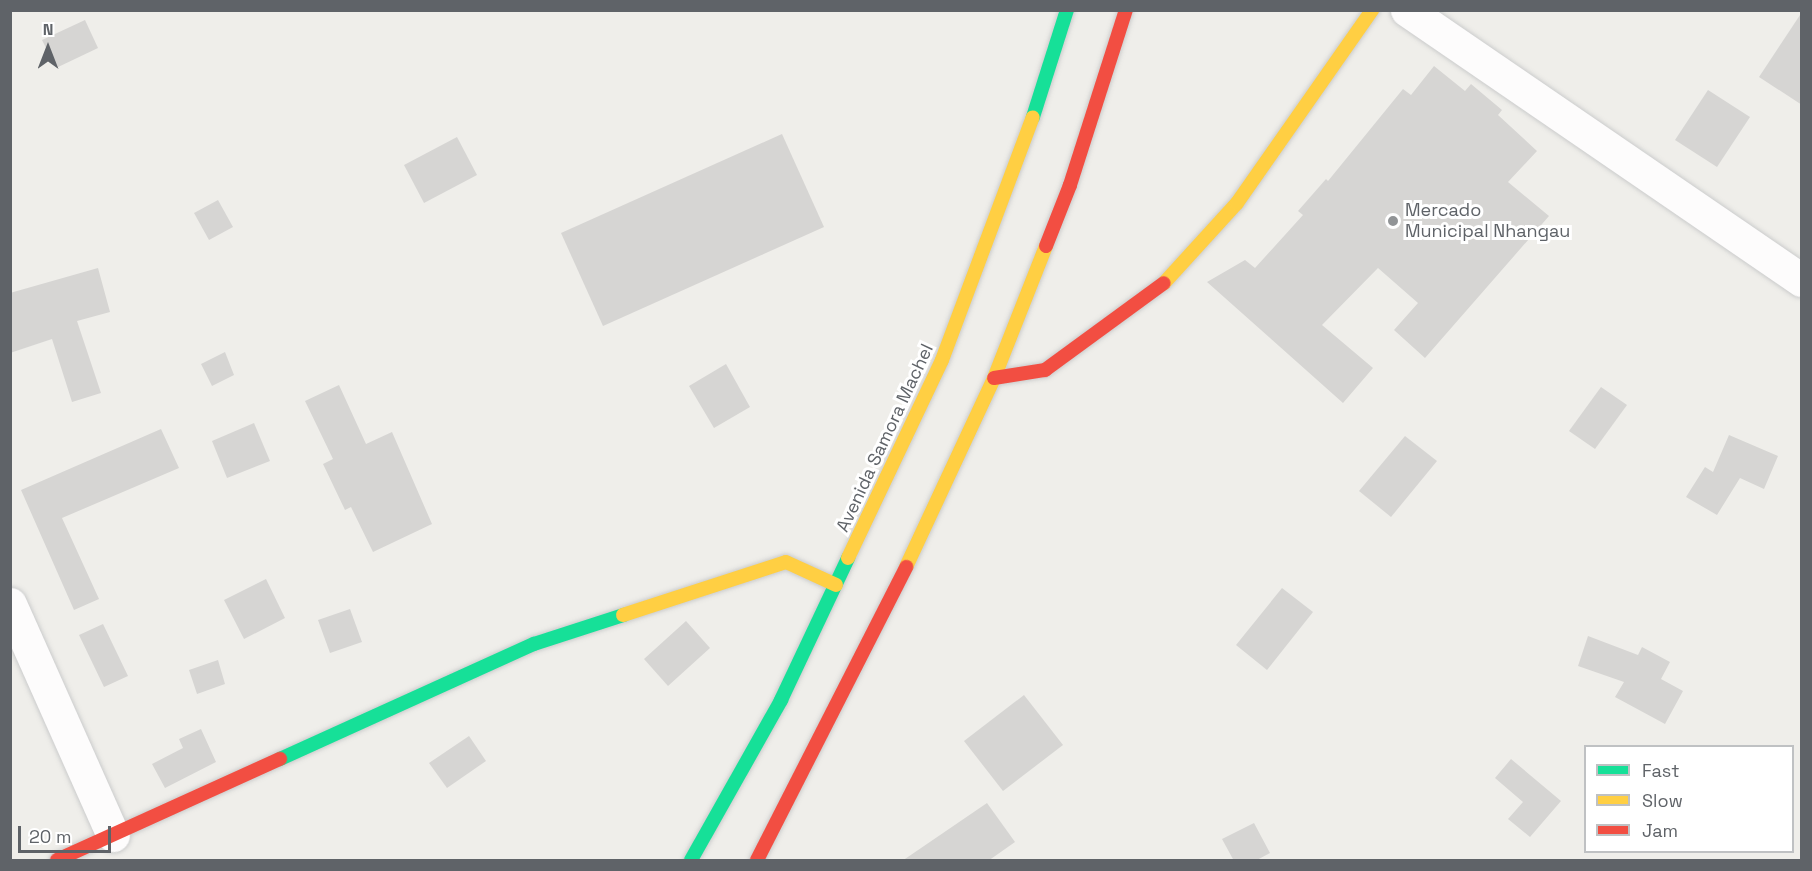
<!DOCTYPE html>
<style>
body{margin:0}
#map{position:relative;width:1812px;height:871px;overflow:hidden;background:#efeeea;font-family:"Space Grotesk",sans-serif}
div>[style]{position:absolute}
.building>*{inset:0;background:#d6d5d3}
.roads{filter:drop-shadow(0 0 2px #cbcccc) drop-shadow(0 0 2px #cbcccc)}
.street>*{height:33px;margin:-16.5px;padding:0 16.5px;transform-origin:16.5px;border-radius:16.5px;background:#fdfcfc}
.fast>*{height:14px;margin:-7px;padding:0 7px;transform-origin:7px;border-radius:7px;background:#16e098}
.slow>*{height:14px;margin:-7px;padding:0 7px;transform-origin:7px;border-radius:7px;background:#ffcf43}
.jam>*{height:14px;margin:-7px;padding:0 7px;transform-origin:7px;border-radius:7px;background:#f24e42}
.dots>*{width:16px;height:16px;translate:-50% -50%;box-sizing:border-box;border:3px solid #fff;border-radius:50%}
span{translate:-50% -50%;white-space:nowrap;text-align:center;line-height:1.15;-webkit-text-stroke:6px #fff;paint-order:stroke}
.poi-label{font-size:18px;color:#5f6368}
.left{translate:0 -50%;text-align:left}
.street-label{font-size:18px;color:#5f6368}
.frame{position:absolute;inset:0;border:12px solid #5f6368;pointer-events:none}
.legend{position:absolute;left:1584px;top:745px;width:210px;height:108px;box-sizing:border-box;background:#fff;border:2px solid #bfc1c3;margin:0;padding:8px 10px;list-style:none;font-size:18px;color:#5f6368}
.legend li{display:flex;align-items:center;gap:12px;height:30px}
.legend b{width:30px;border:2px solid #bfc1c3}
.north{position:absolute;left:18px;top:18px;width:60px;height:60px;-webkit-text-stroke:4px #fff;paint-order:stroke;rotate:0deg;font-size:16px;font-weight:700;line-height:24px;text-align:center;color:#5f6368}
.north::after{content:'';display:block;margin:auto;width:21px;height:27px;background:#5f6368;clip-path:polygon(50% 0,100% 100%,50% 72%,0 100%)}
.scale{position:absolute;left:18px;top:826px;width:93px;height:27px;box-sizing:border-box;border:3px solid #5f6368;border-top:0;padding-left:8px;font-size:18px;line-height:21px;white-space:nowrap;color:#5f6368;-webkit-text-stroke:4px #fff;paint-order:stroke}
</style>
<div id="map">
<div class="building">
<i style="clip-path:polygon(1802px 12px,1802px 105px,1759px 77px)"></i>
<i style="clip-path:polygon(85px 20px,98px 48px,56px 68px,42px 40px)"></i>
<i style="clip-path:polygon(1434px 66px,1465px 91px,1471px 84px,1502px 110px,1498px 115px,1537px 151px,1508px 182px,1549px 216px,1425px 358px,1394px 330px,1418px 303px,1378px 268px,1322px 325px,1373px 368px,1343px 403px,1207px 282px,1245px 260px,1255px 268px,1303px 215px,1298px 211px,1326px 179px,1328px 181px,1403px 89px,1411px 95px)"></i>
<i style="clip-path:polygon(1708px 90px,1750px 117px,1717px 167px,1675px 140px)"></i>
<i style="clip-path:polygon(782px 134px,824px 227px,603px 326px,561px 233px)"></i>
<i style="clip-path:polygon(457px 137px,477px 175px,424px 203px,404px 165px)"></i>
<i style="clip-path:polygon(218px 200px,233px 227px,209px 240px,194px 213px)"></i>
<i style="clip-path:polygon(98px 268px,110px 312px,77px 321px,101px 393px,72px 402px,52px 339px,10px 353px,10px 293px)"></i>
<i style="clip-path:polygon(225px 352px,234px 375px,212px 386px,201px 364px)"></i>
<i style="clip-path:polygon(726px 364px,750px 407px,714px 428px,689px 386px)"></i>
<i style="clip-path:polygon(339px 385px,366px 444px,392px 432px,432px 524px,373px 552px,351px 507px,345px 510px,323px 464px,333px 459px,305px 401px)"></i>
<i style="clip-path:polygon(1601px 387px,1627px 405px,1595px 449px,1569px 431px)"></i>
<i style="clip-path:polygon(254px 423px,270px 461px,227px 478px,212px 441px)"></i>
<i style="clip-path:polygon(161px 429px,179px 468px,62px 518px,99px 599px,74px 610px,21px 490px)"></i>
<i style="clip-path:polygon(1729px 435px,1778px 456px,1764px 489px,1740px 478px,1717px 515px,1686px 497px,1705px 467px,1713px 472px)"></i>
<i style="clip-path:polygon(1405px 436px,1437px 461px,1391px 517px,1359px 491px)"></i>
<i style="clip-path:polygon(266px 579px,285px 618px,244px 639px,224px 600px)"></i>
<i style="clip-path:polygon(1282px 588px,1313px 612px,1267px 670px,1236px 645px)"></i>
<i style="clip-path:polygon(350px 609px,362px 642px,330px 653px,318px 620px)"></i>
<i style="clip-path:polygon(686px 621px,710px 648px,668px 686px,644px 659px)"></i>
<i style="clip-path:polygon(103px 624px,128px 676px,104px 687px,79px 635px)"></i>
<i style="clip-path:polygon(1588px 636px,1638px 655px,1642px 647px,1670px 662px,1661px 679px,1683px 691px,1665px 724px,1615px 697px,1624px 682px,1578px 666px)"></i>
<i style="clip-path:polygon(218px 660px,225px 684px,197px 694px,189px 670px)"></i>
<i style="clip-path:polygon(1024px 695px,1063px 745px,1003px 791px,964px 741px)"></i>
<i style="clip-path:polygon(201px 729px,216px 762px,165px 788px,152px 764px,183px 748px,179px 739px)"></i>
<i style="clip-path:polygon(469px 736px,486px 761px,447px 788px,429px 763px)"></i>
<i style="clip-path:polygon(1511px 759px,1561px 801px,1530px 837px,1508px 819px,1523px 802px,1495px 778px)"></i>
<i style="clip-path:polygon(987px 803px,1015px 842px,988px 861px,902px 861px)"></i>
<i style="clip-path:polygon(1254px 823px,1270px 853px,1255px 861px,1234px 861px,1222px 839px)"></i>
</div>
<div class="roads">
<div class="street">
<i style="left:1407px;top:10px;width:478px;rotate:34.4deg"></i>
<i style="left:10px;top:604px;width:253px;rotate:66deg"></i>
</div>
<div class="fast">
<i style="left:1033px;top:117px;width:112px;rotate:-72.4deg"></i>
<i style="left:280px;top:759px;width:279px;rotate:-24.4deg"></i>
<i style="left:534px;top:644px;width:94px;rotate:-18deg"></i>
<i style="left:691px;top:860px;width:184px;rotate:-60.6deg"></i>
<i style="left:781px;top:700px;width:157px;rotate:-64.7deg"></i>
</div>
<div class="slow">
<i style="left:1164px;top:283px;width:108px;rotate:-47.6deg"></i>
<i style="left:1237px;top:203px;width:236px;rotate:-55deg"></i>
<i style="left:848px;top:558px;width:219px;rotate:-64.6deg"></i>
<i style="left:942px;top:360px;width:259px;rotate:-69.5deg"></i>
<i style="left:906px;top:567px;width:208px;rotate:-65deg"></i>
<i style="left:994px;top:378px;width:142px;rotate:-68.5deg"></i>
<i style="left:623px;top:615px;width:171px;rotate:-18deg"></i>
<i style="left:786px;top:562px;width:55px;rotate:24.7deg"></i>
</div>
<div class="jam">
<i style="left:1046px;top:246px;width:66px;rotate:-68.5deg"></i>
<i style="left:1070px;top:185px;width:184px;rotate:-72.3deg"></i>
<i style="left:994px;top:378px;width:52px;rotate:-8.9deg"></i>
<i style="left:1045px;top:370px;width:147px;rotate:-36.2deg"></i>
<i style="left:57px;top:860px;width:245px;rotate:-24.4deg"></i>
<i style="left:757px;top:860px;width:329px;rotate:-63deg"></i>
</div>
</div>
<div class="dots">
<i style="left:1393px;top:221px;background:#919496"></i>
</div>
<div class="poi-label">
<span class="left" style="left:1405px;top:221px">Mercado<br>Municipal Nhangau</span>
</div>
<div class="street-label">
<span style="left:885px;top:438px;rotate:-65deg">Avenida Samora Machel</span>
</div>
<div class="frame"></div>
<ul class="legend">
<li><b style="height:8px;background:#16e098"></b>Fast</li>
<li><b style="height:8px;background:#ffcf43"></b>Slow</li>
<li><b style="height:8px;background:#f24e42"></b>Jam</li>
</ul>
<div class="north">N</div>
<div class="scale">20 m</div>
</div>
